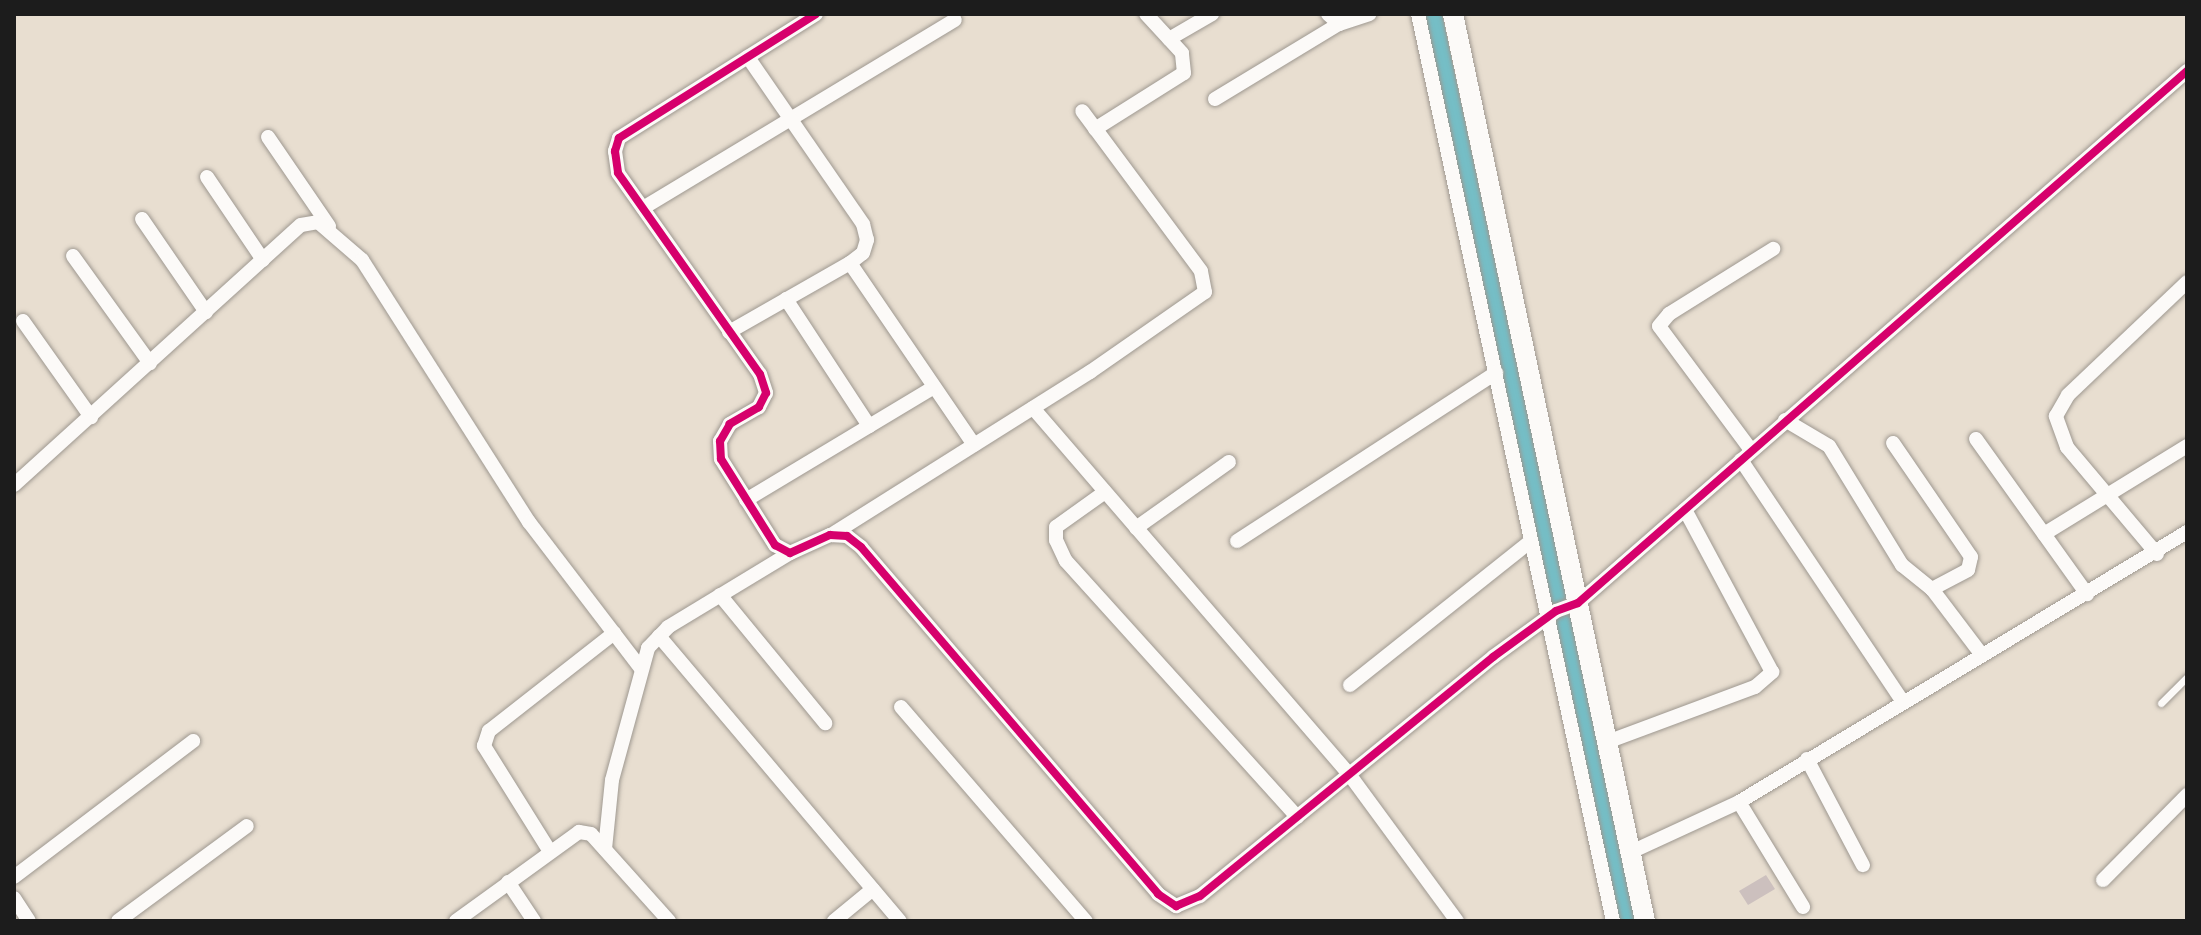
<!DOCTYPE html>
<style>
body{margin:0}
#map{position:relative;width:2201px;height:935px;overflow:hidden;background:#e8ded0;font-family:Itim,sans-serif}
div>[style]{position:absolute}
.canal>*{height:18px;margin:-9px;padding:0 9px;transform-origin:9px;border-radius:9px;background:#75bec6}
.building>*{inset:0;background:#ccc0be}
.roads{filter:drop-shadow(0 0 2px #9e9890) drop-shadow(0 0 2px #9e9890)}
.lane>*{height:7px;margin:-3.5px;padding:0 3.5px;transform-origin:3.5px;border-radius:3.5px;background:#fcfaf8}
.street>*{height:14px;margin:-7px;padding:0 7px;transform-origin:7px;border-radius:7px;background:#fcfaf8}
.secondary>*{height:20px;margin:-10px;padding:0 10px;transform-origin:10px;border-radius:10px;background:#fcfaf8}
.cycleway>*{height:8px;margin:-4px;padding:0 4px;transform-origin:4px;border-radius:4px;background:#d6006c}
span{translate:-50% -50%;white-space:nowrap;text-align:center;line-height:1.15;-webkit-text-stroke:7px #f6f6f2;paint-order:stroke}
.frame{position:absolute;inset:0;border:16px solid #1c1c1c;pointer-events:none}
</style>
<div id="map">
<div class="canal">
<i style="left:1433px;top:14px;width:928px;rotate:77.93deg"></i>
</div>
<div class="building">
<i style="clip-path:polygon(1766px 875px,1775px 889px,1748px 905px,1739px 891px)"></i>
</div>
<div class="roads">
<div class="lane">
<i style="left:2161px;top:703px;width:37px;rotate:-45deg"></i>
</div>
<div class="street">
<i style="left:816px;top:14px;width:233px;rotate:147.8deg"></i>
<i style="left:619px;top:138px;width:14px;rotate:107deg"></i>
<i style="left:615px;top:151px;width:22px;rotate:82deg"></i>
<i style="left:618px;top:173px;width:246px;rotate:54.8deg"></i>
<i style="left:760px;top:374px;width:20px;rotate:72deg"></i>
<i style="left:766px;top:393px;width:16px;rotate:117deg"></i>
<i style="left:759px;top:407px;width:34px;rotate:150deg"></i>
<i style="left:730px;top:424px;width:20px;rotate:120deg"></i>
<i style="left:720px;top:441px;width:18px;rotate:87deg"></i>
<i style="left:721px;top:459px;width:102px;rotate:57.9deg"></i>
<i style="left:775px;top:545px;width:17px;rotate:28deg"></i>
<i style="left:790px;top:553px;width:44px;rotate:-24.2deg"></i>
<i style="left:830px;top:535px;width:17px;rotate:3deg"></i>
<i style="left:847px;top:536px;width:18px;rotate:38deg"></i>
<i style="left:861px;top:547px;width:457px;rotate:49.4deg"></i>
<i style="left:1158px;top:894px;width:22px;rotate:34deg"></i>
<i style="left:1176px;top:906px;width:26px;rotate:-23deg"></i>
<i style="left:1200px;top:896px;width:378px;rotate:-39.2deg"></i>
<i style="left:1493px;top:657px;width:78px;rotate:-36.1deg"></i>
<i style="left:1556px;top:611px;width:23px;rotate:-20deg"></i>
<i style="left:1578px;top:603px;width:809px;rotate:-41.14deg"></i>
<i style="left:1328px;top:14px;width:15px;rotate:42deg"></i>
<i style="left:1339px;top:24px;width:32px;rotate:-18deg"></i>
<i style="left:1418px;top:14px;width:928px;rotate:77.87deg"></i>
<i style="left:1169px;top:39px;width:50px;rotate:-30.2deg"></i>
<i style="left:1215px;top:99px;width:145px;rotate:-31.2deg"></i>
<i style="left:1095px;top:129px;width:105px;rotate:-32.2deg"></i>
<i style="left:1184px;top:73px;width:20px;rotate:-96deg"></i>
<i style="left:1182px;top:53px;width:53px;rotate:-132.7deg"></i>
<i style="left:268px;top:137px;width:108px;rotate:55.6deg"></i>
<i style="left:207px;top:177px;width:100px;rotate:56deg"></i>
<i style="left:643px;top:208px;width:364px;rotate:-31.1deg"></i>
<i style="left:142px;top:219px;width:113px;rotate:55.5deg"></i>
<i style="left:73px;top:256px;width:132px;rotate:54.3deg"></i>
<i style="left:850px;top:263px;width:220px;rotate:55.7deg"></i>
<i style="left:786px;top:299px;width:152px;rotate:56.8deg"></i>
<i style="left:23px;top:321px;width:118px;rotate:54.7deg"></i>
<i style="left:729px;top:332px;width:139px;rotate:-29.7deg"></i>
<i style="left:850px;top:263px;width:16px;rotate:-38deg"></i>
<i style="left:863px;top:253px;width:14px;rotate:-73deg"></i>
<i style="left:867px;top:240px;width:16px;rotate:-104deg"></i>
<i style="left:863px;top:224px;width:203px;rotate:-124.6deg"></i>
<i style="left:1033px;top:408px;width:484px;rotate:49.2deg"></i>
<i style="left:1349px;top:774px;width:182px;rotate:53.7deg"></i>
<i style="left:1785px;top:420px;width:51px;rotate:30.6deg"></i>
<i style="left:1829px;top:446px;width:140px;rotate:58.5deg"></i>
<i style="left:1902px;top:565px;width:38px;rotate:39deg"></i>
<i style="left:1932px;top:589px;width:83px;rotate:52.9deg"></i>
<i style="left:1976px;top:439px;width:191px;rotate:54.4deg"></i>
<i style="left:1893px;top:443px;width:138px;rotate:55.6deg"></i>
<i style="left:1971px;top:557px;width:13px;rotate:103deg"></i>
<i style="left:1968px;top:570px;width:41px;rotate:152.2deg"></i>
<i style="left:1751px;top:450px;width:154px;rotate:-126.6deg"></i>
<i style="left:1659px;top:326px;width:16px;rotate:-50deg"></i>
<i style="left:1669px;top:314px;width:123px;rotate:-32deg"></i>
<i style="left:1741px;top:460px;width:291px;rotate:56.2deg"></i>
<i style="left:14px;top:485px;width:387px;rotate:-42.2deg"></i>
<i style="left:301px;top:225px;width:17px;rotate:-10deg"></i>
<i style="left:318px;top:222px;width:58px;rotate:40.8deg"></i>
<i style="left:362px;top:260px;width:311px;rotate:57.5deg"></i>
<i style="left:529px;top:522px;width:183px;rotate:52.6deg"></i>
<i style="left:1105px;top:492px;width:60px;rotate:144.5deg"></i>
<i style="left:1056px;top:527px;width:13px;rotate:90deg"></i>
<i style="left:1056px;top:540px;width:23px;rotate:65deg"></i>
<i style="left:1066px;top:561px;width:345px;rotate:47.9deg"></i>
<i style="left:746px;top:500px;width:219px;rotate:-31deg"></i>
<i style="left:1136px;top:528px;width:114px;rotate:-35.4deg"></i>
<i style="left:2044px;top:534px;width:168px;rotate:-31.6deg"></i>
<i style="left:831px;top:535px;width:306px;rotate:-32.2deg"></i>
<i style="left:1090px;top:372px;width:140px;rotate:-34.8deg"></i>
<i style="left:1205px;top:292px;width:21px;rotate:-101deg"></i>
<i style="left:1201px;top:271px;width:199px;rotate:-126.6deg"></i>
<i style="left:1237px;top:541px;width:309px;rotate:-33deg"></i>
<i style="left:2157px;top:554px;width:140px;rotate:-130.1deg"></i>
<i style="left:2067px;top:447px;width:33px;rotate:-110deg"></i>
<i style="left:2056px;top:416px;width:24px;rotate:-60deg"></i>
<i style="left:2068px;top:395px;width:164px;rotate:-43.5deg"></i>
<i style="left:720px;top:595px;width:166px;rotate:50.6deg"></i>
<i style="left:659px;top:636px;width:373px;rotate:49.8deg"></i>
<i style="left:1350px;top:685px;width:231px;rotate:-38.5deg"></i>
<i style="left:901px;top:707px;width:283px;rotate:49.2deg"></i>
<i style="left:1607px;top:742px;width:158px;rotate:-20.4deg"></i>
<i style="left:1755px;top:687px;width:23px;rotate:-41deg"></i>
<i style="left:1772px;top:672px;width:184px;rotate:-118.2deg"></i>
<i style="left:1807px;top:759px;width:120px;rotate:62.2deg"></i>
<i style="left:1739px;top:802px;width:123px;rotate:58.6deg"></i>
<i style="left:605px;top:849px;width:69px;rotate:-84.2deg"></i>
<i style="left:612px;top:780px;width:137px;rotate:-74.7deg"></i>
<i style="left:648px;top:648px;width:29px;rotate:-46deg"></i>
<i style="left:668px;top:627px;width:143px;rotate:-31.2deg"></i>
<i style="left:549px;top:850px;width:123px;rotate:-122deg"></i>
<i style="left:484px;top:746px;width:16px;rotate:-72deg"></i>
<i style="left:489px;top:731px;width:159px;rotate:-38.1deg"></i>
<i style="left:1631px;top:852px;width:119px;rotate:-24.8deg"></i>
<i style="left:1739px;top:802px;width:523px;rotate:-31.08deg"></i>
<i style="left:14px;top:877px;width:225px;rotate:-37.2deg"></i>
<i style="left:2103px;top:880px;width:120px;rotate:-45.3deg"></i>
<i style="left:508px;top:882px;width:47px;rotate:56.3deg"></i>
<i style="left:14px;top:898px;width:27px;rotate:57deg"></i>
<i style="left:118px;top:921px;width:160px;rotate:-36.4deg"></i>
<i style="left:456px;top:921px;width:152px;rotate:-35.9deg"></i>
<i style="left:579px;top:832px;width:12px;rotate:9deg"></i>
<i style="left:591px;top:834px;width:117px;rotate:48.1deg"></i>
<i style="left:834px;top:921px;width:50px;rotate:-39.4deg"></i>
</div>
<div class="secondary">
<i style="left:1453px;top:14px;width:927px;rotate:78.05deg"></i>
</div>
</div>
<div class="cycleway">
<i style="left:816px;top:14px;width:233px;rotate:147.8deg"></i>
<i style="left:619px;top:138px;width:14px;rotate:107deg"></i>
<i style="left:615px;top:151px;width:22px;rotate:82deg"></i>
<i style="left:618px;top:173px;width:246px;rotate:54.8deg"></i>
<i style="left:760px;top:374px;width:20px;rotate:72deg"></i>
<i style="left:766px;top:393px;width:16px;rotate:117deg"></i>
<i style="left:759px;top:407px;width:34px;rotate:150deg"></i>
<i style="left:730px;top:424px;width:20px;rotate:120deg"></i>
<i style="left:720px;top:441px;width:18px;rotate:87deg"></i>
<i style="left:721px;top:459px;width:102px;rotate:57.9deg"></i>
<i style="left:775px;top:545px;width:17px;rotate:28deg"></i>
<i style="left:790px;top:553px;width:44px;rotate:-24.2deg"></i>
<i style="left:830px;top:535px;width:17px;rotate:3deg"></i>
<i style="left:847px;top:536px;width:18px;rotate:38deg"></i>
<i style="left:861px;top:547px;width:457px;rotate:49.4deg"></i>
<i style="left:1158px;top:894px;width:22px;rotate:34deg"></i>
<i style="left:1176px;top:906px;width:26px;rotate:-23deg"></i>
<i style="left:1200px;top:896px;width:378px;rotate:-39.2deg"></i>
<i style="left:1493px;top:657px;width:78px;rotate:-36.1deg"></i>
<i style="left:1556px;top:611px;width:23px;rotate:-20deg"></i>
<i style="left:1578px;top:603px;width:809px;rotate:-41.14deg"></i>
</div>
<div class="frame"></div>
</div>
